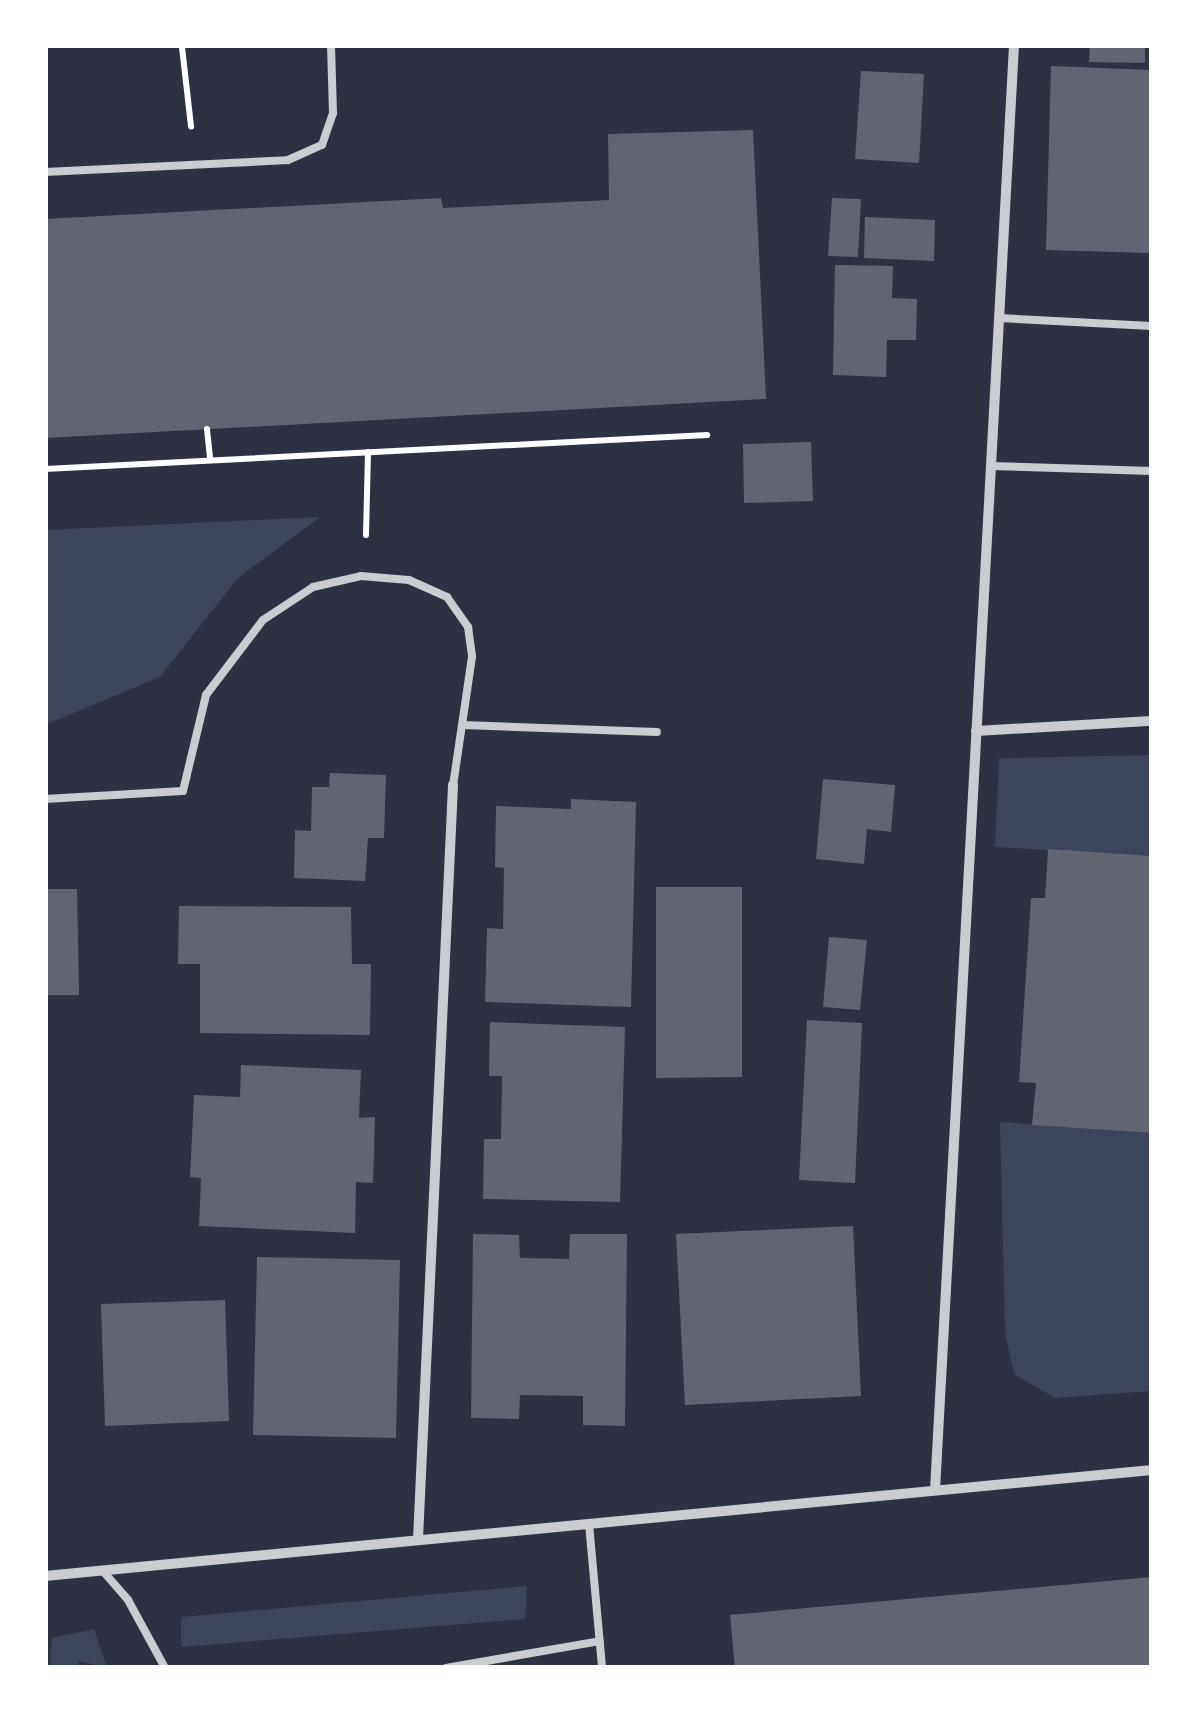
<!DOCTYPE html>
<style>
body{margin:0}
#map{position:relative;width:1197px;height:1713px;overflow:hidden;background:#2d3142;font-family:Spectral,serif}
div>[style]{position:absolute}
.green>*{inset:0;background:#3c4559}
.building>*{inset:0;background:#626471}
.path>*{height:6px;margin:-3px;padding:0 3px;transform-origin:3px;border-radius:3px;background:#fff}
.service>*{height:8px;margin:-4px;padding:0 4px;transform-origin:4px;border-radius:4px;background:#caccd0}
.minor>*{height:10px;margin:-5px;padding:0 5px;transform-origin:5px;border-radius:5px;background:#caccd0}
span{translate:-50% -50%;white-space:nowrap;text-align:center;line-height:1.15;-webkit-text-stroke:8px #fff;paint-order:stroke}
.frame{position:absolute;inset:0;border:48px solid #fff;pointer-events:none}
</style>
<div id="map">
<div class="green">
<i style="clip-path:polygon(320px 517px,238px 578px,160px 677px,45px 725px,45px 530px)"></i>
<i style="clip-path:polygon(1152px 755px,1152px 856px,995px 847px,999px 758px)"></i>
<i style="clip-path:polygon(1000px 1122px,1152px 1133px,1152px 1391px,1055px 1398px,1014px 1374px,1005px 1332px)"></i>
<i style="clip-path:polygon(527px 1586px,525px 1619px,181px 1647px,181px 1617px)"></i>
<i style="clip-path:polygon(94px 1629px,107px 1668px,79px 1661px,78px 1668px,50px 1668px,52px 1638px)"></i>
</div>
<div class="building">
<i style="clip-path:polygon(1090px 45px,1145px 45px,1145px 63px,1089px 62px)"></i>
<i style="clip-path:polygon(1051px 66px,1152px 70px,1150px 253px,1046px 250px)"></i>
<i style="clip-path:polygon(861px 71px,924px 74px,919px 163px,855px 159px)"></i>
<i style="clip-path:polygon(753px 130px,766px 399px,45px 438px,45px 219px,441px 198px,443px 208px,609px 200px,608px 134px)"></i>
<i style="clip-path:polygon(832px 198px,861px 199px,858px 257px,828px 256px)"></i>
<i style="clip-path:polygon(865px 217px,935px 220px,934px 261px,864px 258px)"></i>
<i style="clip-path:polygon(835px 265px,893px 266px,892px 298px,917px 299px,916px 340px,887px 340px,886px 377px,833px 375px)"></i>
<i style="clip-path:polygon(811px 442px,813px 501px,744px 503px,743px 444px)"></i>
<i style="clip-path:polygon(330px 773px,386px 775px,384px 838px,368px 838px,365px 881px,294px 878px,295px 830px,311px 831px,312px 787px,329px 787px)"></i>
<i style="clip-path:polygon(823px 779px,895px 785px,891px 832px,867px 829px,864px 864px,816px 859px)"></i>
<i style="clip-path:polygon(571px 799px,636px 802px,631px 1007px,485px 1002px,487px 928px,503px 929px,504px 868px,495px 867px,496px 806px,571px 809px)"></i>
<i style="clip-path:polygon(1048px 849px,1152px 856px,1152px 1133px,1032px 1125px,1036px 1083px,1019px 1082px,1031px 898px,1045px 898px)"></i>
<i style="clip-path:polygon(656px 887px,742px 887px,742px 1077px,656px 1078px)"></i>
<i style="clip-path:polygon(45px 889px,77px 889px,79px 995px,45px 995px)"></i>
<i style="clip-path:polygon(179px 906px,351px 907px,352px 964px,371px 964px,370px 1035px,200px 1033px,200px 964px,178px 964px)"></i>
<i style="clip-path:polygon(829px 937px,867px 940px,860px 1010px,823px 1007px)"></i>
<i style="clip-path:polygon(807px 1020px,862px 1023px,855px 1183px,799px 1180px)"></i>
<i style="clip-path:polygon(490px 1022px,625px 1027px,620px 1202px,483px 1199px,484px 1139px,501px 1139px,502px 1076px,489px 1076px)"></i>
<i style="clip-path:polygon(241px 1065px,361px 1070px,359px 1118px,375px 1117px,373px 1183px,356px 1182px,355px 1233px,199px 1226px,201px 1178px,190px 1177px,194px 1095px,240px 1097px)"></i>
<i style="clip-path:polygon(853px 1226px,861px 1396px,685px 1405px,676px 1234px)"></i>
<i style="clip-path:polygon(473px 1234px,519px 1235px,520px 1258px,569px 1259px,570px 1234px,627px 1234px,625px 1426px,583px 1425px,583px 1396px,520px 1395px,519px 1419px,471px 1418px)"></i>
<i style="clip-path:polygon(257px 1257px,400px 1260px,396px 1438px,253px 1435px)"></i>
<i style="clip-path:polygon(225px 1300px,229px 1421px,105px 1426px,101px 1304px)"></i>
<i style="clip-path:polygon(1152px 1577px,1152px 1668px,735px 1668px,730px 1615px)"></i>
</div>
<div class="path">
<i style="left:182px;top:47px;width:80px;rotate:83.5deg"></i>
<i style="left:207px;top:429px;width:31px;rotate:84deg"></i>
<i style="left:45px;top:469px;width:663px;rotate:-2.94deg"></i>
<i style="left:366px;top:535px;width:83px;rotate:-88.6deg"></i>
</div>
<div class="service">
<i style="left:45px;top:172px;width:243px;rotate:-2.8deg"></i>
<i style="left:288px;top:160px;width:37px;rotate:-24deg"></i>
<i style="left:322px;top:145px;width:34px;rotate:-71deg"></i>
<i style="left:333px;top:113px;width:68px;rotate:-91.7deg"></i>
<i style="left:999px;top:318px;width:153px;rotate:3deg"></i>
<i style="left:991px;top:466px;width:161px;rotate:1.8deg"></i>
<i style="left:463px;top:725px;width:194px;rotate:2.1deg"></i>
<i style="left:45px;top:799px;width:138px;rotate:-3.3deg"></i>
<i style="left:183px;top:791px;width:99px;rotate:-76.5deg"></i>
<i style="left:206px;top:695px;width:94px;rotate:-52.8deg"></i>
<i style="left:263px;top:620px;width:60px;rotate:-33.4deg"></i>
<i style="left:313px;top:587px;width:49px;rotate:-12.9deg"></i>
<i style="left:361px;top:576px;width:48px;rotate:4.8deg"></i>
<i style="left:409px;top:580px;width:42px;rotate:24.1deg"></i>
<i style="left:447px;top:597px;width:37px;rotate:55deg"></i>
<i style="left:468px;top:627px;width:30px;rotate:82deg"></i>
<i style="left:472px;top:657px;width:129px;rotate:98.4deg"></i>
<i style="left:589px;top:1524px;width:145px;rotate:84.8deg"></i>
<i style="left:102px;top:1570px;width:40px;rotate:49deg"></i>
<i style="left:128px;top:1600px;width:77px;rotate:61.4deg"></i>
<i style="left:446px;top:1668px;width:156px;rotate:-9.9deg"></i>
</div>
<div class="minor">
<i style="left:976px;top:731px;width:176px;rotate:-3.3deg"></i>
<i style="left:935px;top:1490px;width:1447px;rotate:-86.87deg"></i>
<i style="left:418px;top:1539px;width:755px;rotate:-87.34deg"></i>
<i style="left:45px;top:1576px;width:1112px;rotate:-5.47deg"></i>
</div>
<div class="frame"></div>
</div>
